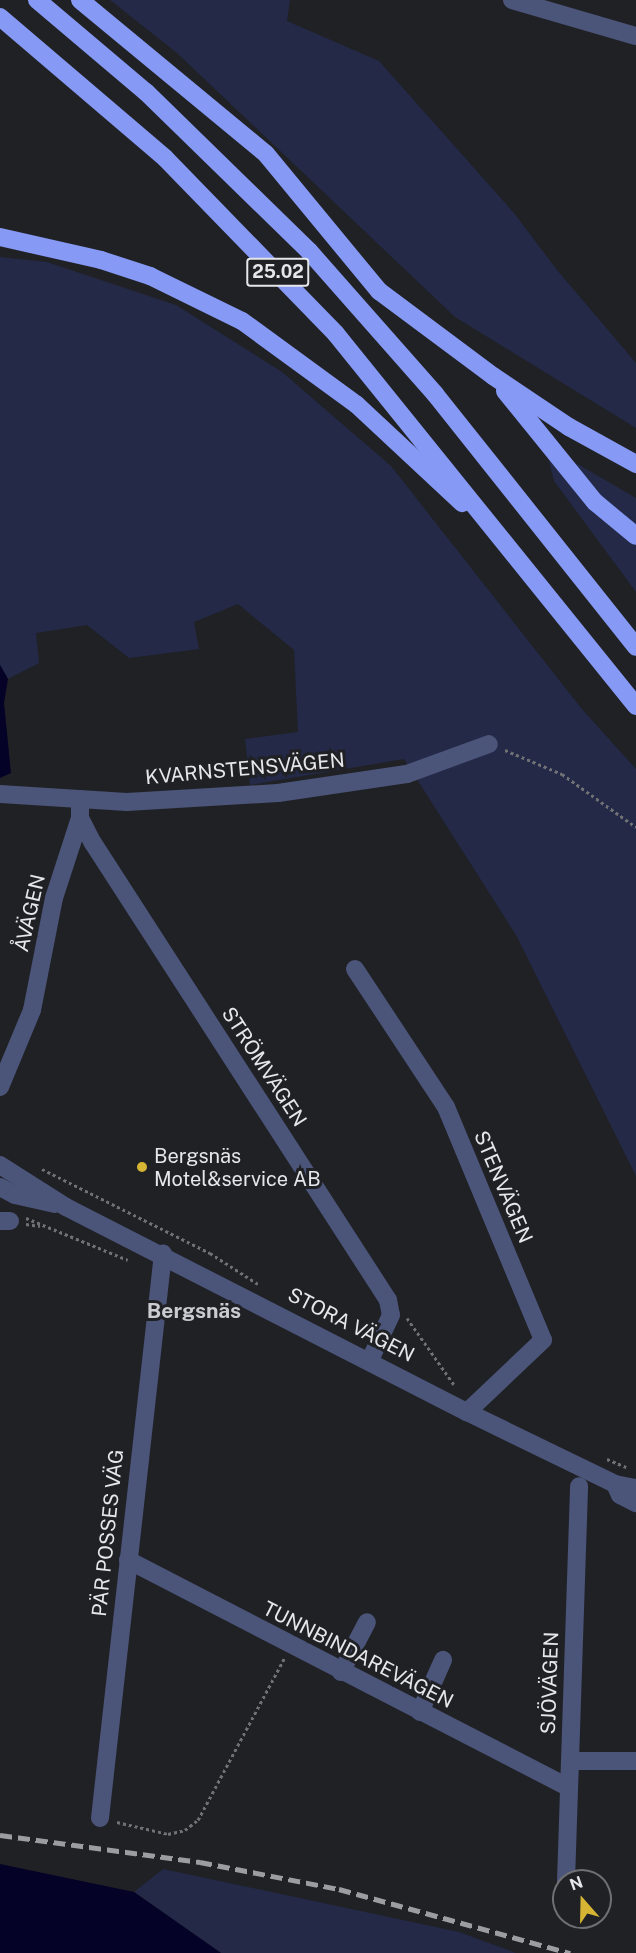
<!DOCTYPE html>
<meta charset="utf-8">
<style>
body{margin:0}
#map{position:relative;width:636px;height:1953px;overflow:hidden;background:#202125;font-family:"Public Sans",sans-serif}
div>[style]{position:absolute}
.green>*{inset:0;background:#232947}
.water>*{inset:0;background:#040227}
.path>*{height:3px;margin-top:-1.5px;transform-origin:0;background:repeating-linear-gradient(90deg,#707175 0 3px,transparent 0 6px)}
.minor>*{height:18px;margin:-9px;padding:0 9px;transform-origin:9px;border-radius:9px;background:#4b5479}
.highway>*{height:18px;margin:-9px;padding:0 9px;transform-origin:9px;border-radius:9px;background:#8699f4}
.rail>*{height:4.5px;margin-top:-2.25px;transform-origin:0;background:repeating-linear-gradient(90deg,#9c9da1 0 12px,transparent 0 18px)}
.dots>*{width:16px;height:16px;translate:-50% -50%;box-sizing:border-box;border:3px solid #202125;border-radius:50%}
span{translate:-50% -50%;white-space:nowrap;text-align:center;line-height:1.15;-webkit-text-stroke:6px #202125;paint-order:stroke}
.shield-label span{padding:2px 4px;background:#202125;border:2px solid;border-radius:4px;-webkit-text-stroke-width:0}
.shield-label{font-size:18px;color:#e6e7ea;font-weight:700}
.street-label{font-size:20px;color:#e6e7ea}
.poi-label{font-size:20px;color:#e6e7ea}
.left{translate:0 -50%;text-align:left}
.neighbourhood-label{font-size:21px;color:#cbccd1;font-weight:700}
.north{position:absolute;left:552px;top:1869px;width:60px;height:60px;box-sizing:border-box;background:#202125;border:2px solid #6f7074;border-radius:50%;rotate:340deg;font-size:16px;font-weight:700;line-height:24px;text-align:center;color:#e6e7ea}
.north::after{content:'';display:block;margin:auto;width:21px;height:27px;background:#d6b534;clip-path:polygon(50% 0,100% 100%,50% 72%,0 100%)}
</style>
<div id="map">
<div class="green">
<i style="clip-path:polygon(110px 0,290px 0,287px 21px,379px 61px,514px 213px,557px 270px,636px 363px,636px 428px,455px 317px,177px 53px)"></i>
<i style="clip-path:polygon(0 257px,47px 262px,176px 305px,282px 372px,391px 466px,581px 708px,636px 769px,636px 1176px,516px 935px,404px 759px,250px 785px,245px 739px,298px 732px,294px 650px,238px 604px,194px 622px,199px 649px,129px 658px,87px 625px,36px 633px,39px 663px,8px 679px,0 665px)"></i>
<i style="clip-path:polygon(545px 445px,636px 498px,636px 592px,554px 481px)"></i>
<i style="clip-path:polygon(163px 1869px,459px 1932px,516px 1953px,221px 1953px,134px 1892px)"></i>
</div>
<div class="water">
<i style="clip-path:polygon(0 665px,8px 679px,4px 703px,11px 773px,0 778px)"></i>
<i style="clip-path:polygon(0 1864px,134px 1892px,221px 1953px,0 1953px)"></i>
</div>
<div class="path">
<i style="left:505px;top:750px;width:62px;rotate:22.8deg"></i>
<i style="left:562px;top:774px;width:91px;rotate:35.6deg"></i>
<i style="left:42px;top:1169px;width:188px;rotate:26.6deg"></i>
<i style="left:210px;top:1253px;width:57px;rotate:32.9deg"></i>
<i style="left:26px;top:1218px;width:110px;rotate:22.4deg"></i>
<i style="left:26px;top:1224px;width:14px;rotate:8deg"></i>
<i style="left:407px;top:1318px;width:83px;rotate:54.8deg"></i>
<i style="left:607px;top:1459px;width:21px;rotate:23deg"></i>
<i style="left:117px;top:1822px;width:52px;rotate:13.2deg"></i>
<i style="left:168px;top:1834px;width:17px;rotate:-13deg"></i>
<i style="left:185px;top:1830px;width:16px;rotate:-38deg"></i>
<i style="left:198px;top:1820px;width:183px;rotate:-61.9deg"></i>
</div>
<div class="minor">
<i style="left:512px;top:0;width:129px;rotate:16.2deg"></i>
<i style="left:0;top:794px;width:127px;rotate:3.6deg"></i>
<i style="left:127px;top:802px;width:151px;rotate:-3.4deg"></i>
<i style="left:278px;top:793px;width:130px;rotate:-8.4deg"></i>
<i style="left:407px;top:774px;width:87px;rotate:-20.1deg"></i>
<i style="left:80px;top:799px;width:19px;rotate:90deg"></i>
<i style="left:80px;top:818px;width:28px;rotate:63deg"></i>
<i style="left:93px;top:843px;width:544px;rotate:57.16deg"></i>
<i style="left:388px;top:1300px;width:15px;rotate:79deg"></i>
<i style="left:391px;top:1315px;width:50px;rotate:115deg"></i>
<i style="left:355px;top:969px;width:165px;rotate:56.6deg"></i>
<i style="left:446px;top:1107px;width:252px;rotate:67.4deg"></i>
<i style="left:543px;top:1340px;width:105px;rotate:136.5deg"></i>
<i style="left:0;top:1087px;width:83px;rotate:-67.4deg"></i>
<i style="left:32px;top:1010px;width:114px;rotate:-78.9deg"></i>
<i style="left:54px;top:898px;width:84px;rotate:-72deg"></i>
<i style="left:0;top:1165px;width:78px;rotate:32.5deg"></i>
<i style="left:66px;top:1207px;width:450px;rotate:27.1deg"></i>
<i style="left:467px;top:1412px;width:165px;rotate:25.9deg"></i>
<i style="left:615px;top:1484px;width:21px;rotate:11deg"></i>
<i style="left:0;top:1187px;width:17px;rotate:28deg"></i>
<i style="left:15px;top:1195px;width:41px;rotate:12.7deg"></i>
<i style="left:0;top:1221px;width:10px"></i>
<i style="left:615px;top:1484px;width:12px;rotate:66deg"></i>
<i style="left:620px;top:1495px;width:18px;rotate:27deg"></i>
<i style="left:128px;top:1560px;width:496px;rotate:27.3deg"></i>
<i style="left:341px;top:1672px;width:56px;rotate:-62.5deg"></i>
<i style="left:420px;top:1712px;width:57px;rotate:-66.1deg"></i>
<i style="left:570px;top:1761px;width:66px"></i>
<i style="left:100px;top:1818px;width:568px;rotate:-83.63deg"></i>
<i style="left:566px;top:1881px;width:395px;rotate:-88.1deg"></i>
</div>
<div class="highway">
<i style="left:37px;top:0;width:143px;rotate:40.2deg"></i>
<i style="left:146px;top:92px;width:228px;rotate:44.3deg"></i>
<i style="left:309px;top:251px;width:191px;rotate:48.6deg"></i>
<i style="left:435px;top:394px;width:323px;rotate:51.5deg"></i>
<i style="left:80px;top:0;width:241px;rotate:39.6deg"></i>
<i style="left:266px;top:154px;width:178px;rotate:50.5deg"></i>
<i style="left:379px;top:291px;width:142px;rotate:36.7deg"></i>
<i style="left:493px;top:376px;width:92px;rotate:33.9deg"></i>
<i style="left:569px;top:427px;width:77px;rotate:28.9deg"></i>
<i style="left:0;top:17px;width:217px;rotate:40.5deg"></i>
<i style="left:165px;top:158px;width:245px;rotate:45.8deg"></i>
<i style="left:336px;top:334px;width:478px;rotate:51.1deg"></i>
<i style="left:0;top:237px;width:104px;rotate:12.8deg"></i>
<i style="left:101px;top:260px;width:52px;rotate:18.1deg"></i>
<i style="left:150px;top:276px;width:102px;rotate:26.1deg"></i>
<i style="left:242px;top:321px;width:142px;rotate:36.1deg"></i>
<i style="left:357px;top:405px;width:144px;rotate:43deg"></i>
<i style="left:505px;top:391px;width:143px;rotate:51deg"></i>
<i style="left:595px;top:502px;width:53px;rotate:39.7deg"></i>
</div>
<div class="rail">
<i style="left:0;top:1835px;width:202px;rotate:7.7deg"></i>
<i style="left:200px;top:1862px;width:142px;rotate:11deg"></i>
<i style="left:339px;top:1889px;width:240px;rotate:15.5deg"></i>
</div>
<div class="dots">
<i style="left:142px;top:1167px;background:#d6b534"></i>
</div>
<div class="shield-label">
<span style="left:278px;top:272px">25.02</span>
</div>
<div class="street-label">
<span style="left:245px;top:769px;rotate:-5deg">KVARNSTENSVÄGEN</span>
<span style="left:30px;top:913px;rotate:-77deg">ÅVÄGEN</span>
<span style="left:264px;top:1067px;rotate:57deg">STRÖMVÄGEN</span>
<span style="left:503px;top:1187px;rotate:67deg">STENVÄGEN</span>
<span style="left:351px;top:1325px;rotate:27deg">STORA VÄGEN</span>
<span style="left:108px;top:1533px;rotate:-84deg">PÄR POSSES VÄG</span>
<span style="left:358px;top:1655px;rotate:27deg">TUNNBINDAREVÄGEN</span>
<span style="left:550px;top:1683px;rotate:-88deg">SJÖVÄGEN</span>
</div>
<div class="poi-label">
<span class="left" style="left:154px;top:1168px">Bergsnäs<br>Motel&amp;service AB</span>
</div>
<div class="neighbourhood-label">
<span style="left:194px;top:1311px">Bergsnäs</span>
</div>
<div class="north">N</div>
</div>
